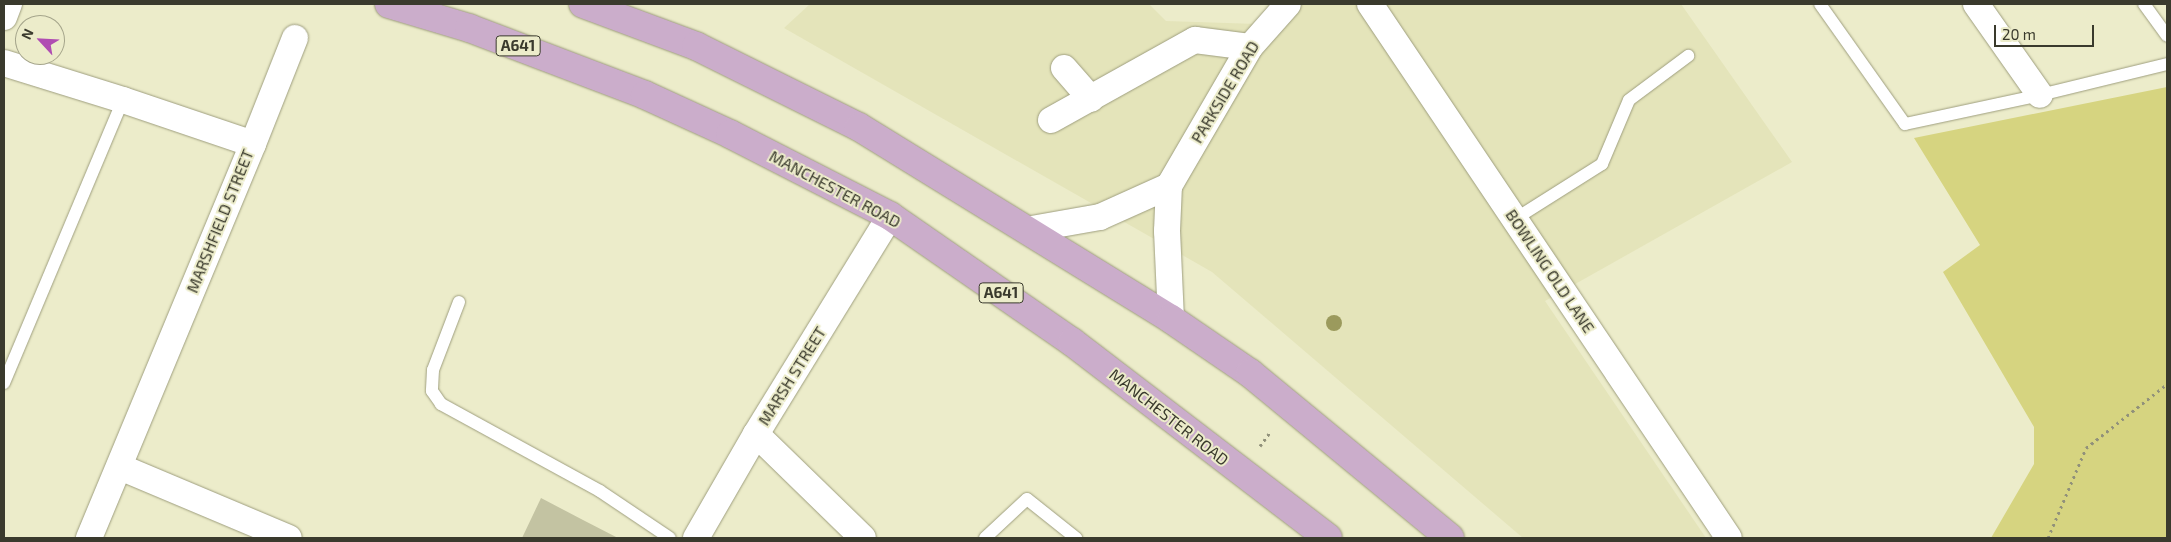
<!DOCTYPE html>
<style>
body{margin:0}
#map{position:relative;width:2171px;height:542px;overflow:hidden;background:#ececca;font-family:"Exo 2",sans-serif}
div>[style]{position:absolute}
.built>*{inset:0;background:#e4e4ba}
.green>*{inset:0;background:#d6d480}
.building>*{inset:0;background:#c3c3a2}
.path>*{height:3px;margin-top:-1.5px;transform-origin:0;background:repeating-linear-gradient(90deg,#91917a 0 2.5px,transparent 0 6.5px)}
.roads{filter:drop-shadow(0 0 1px #9e9e7e) drop-shadow(0 0 1px #9e9e7e)}
.lane>*{height:12px;margin:-6px;padding:0 6px;transform-origin:6px;border-radius:6px;background:#fff}
.street>*{height:26px;margin:-13px;padding:0 13px;transform-origin:13px;border-radius:13px;background:#fff}
.primary>*{height:28px;margin:-14px;padding:0 14px;transform-origin:14px;border-radius:14px;background:#cbadcb}
.trees>*{width:16px;height:16px;margin:-8px;border-radius:50%;background:#9b9a5d}
span{translate:-50% -50%;white-space:nowrap;text-align:center;line-height:1.15;-webkit-text-stroke:4px #ececca;paint-order:stroke}
.shield-label span{padding:1px 4px;background:#ececca;border:1px solid;border-radius:4px;-webkit-text-stroke-width:0}
.shield-label{font-size:15px;color:#3a3a2d;font-weight:700}
.street-label{font-size:16px;color:#3a3a2d}
.frame{position:absolute;inset:0;border:5px solid #3a3a2d;pointer-events:none}
.north{position:absolute;left:15px;top:15px;width:50px;height:50px;box-sizing:border-box;background:#ececca;border:1px solid #a5a58b;border-radius:50%;rotate:295deg;font-size:14px;font-weight:700;line-height:20px;text-align:center;color:#3a3a2d}
.north::after{content:'';display:block;margin:auto;width:18px;height:22px;background:#b04db2;clip-path:polygon(50% 0,100% 100%,50% 72%,0 100%)}
.scale{position:absolute;left:1994px;top:25px;width:100px;height:22px;box-sizing:border-box;border:2px solid #3a3a2d;border-top:0;padding-left:6px;font-size:15px;line-height:18px;white-space:nowrap;color:#3a3a2d;-webkit-text-stroke:4px #ececca;paint-order:stroke}
</style>
<div id="map">
<div class="built">
<i style="clip-path:polygon(810px 4px,1149px 4px,1166px 21px,1257px 24px,1277px 4px,1681px 4px,1792px 162px,1545px 301px,1706px 538px,1523px 538px,1212px 272px,784px 28px)"></i>
</div>
<div class="green">
<i style="clip-path:polygon(2167px 87px,2167px 538px,1991px 538px,2034px 464px,2034px 427px,1943px 272px,1980px 245px,1914px 138px)"></i>
</div>
<div class="building">
<i style="clip-path:polygon(541px 498px,583px 520px,618px 538px,522px 538px)"></i>
</div>
<div class="path">
<i style="left:1260px;top:446px;width:19px;rotate:-54deg"></i>
<i style="left:2048px;top:538px;width:98px;rotate:-67.1deg"></i>
<i style="left:2086px;top:448px;width:103px;rotate:-38.3deg"></i>
</div>
<div class="roads">
<div class="lane">
<i style="left:1820px;top:4px;width:147px;rotate:54.7deg"></i>
<i style="left:1905px;top:124px;width:138px;rotate:-12.1deg"></i>
<i style="left:2040px;top:95px;width:131px;rotate:-13.7deg"></i>
<i style="left:2144px;top:4px;width:39px;rotate:54deg"></i>
<i style="left:1515px;top:219px;width:103px;rotate:-32.3deg"></i>
<i style="left:1602px;top:164px;width:69px;rotate:-67.1deg"></i>
<i style="left:1629px;top:100px;width:74px;rotate:-36.7deg"></i>
<i style="left:459px;top:302px;width:73px;rotate:110.9deg"></i>
<i style="left:433px;top:370px;width:21px;rotate:93deg"></i>
<i style="left:432px;top:391px;width:16px;rotate:55deg"></i>
<i style="left:441px;top:404px;width:181px;rotate:28.7deg"></i>
<i style="left:600px;top:491px;width:84px;rotate:33.9deg"></i>
<i style="left:4px;top:383px;width:307px;rotate:-67.2deg"></i>
<i style="left:985px;top:538px;width:57px;rotate:-42.9deg"></i>
<i style="left:1027px;top:499px;width:63px;rotate:38.5deg"></i>
</div>
<div class="street">
<i style="left:1370px;top:4px;width:643px;rotate:56.09deg"></i>
<i style="left:1976px;top:4px;width:111px;rotate:54.9deg"></i>
<i style="left:4px;top:17px;width:14px;rotate:-69deg"></i>
<i style="left:4px;top:63px;width:125px;rotate:17.3deg"></i>
<i style="left:123px;top:100px;width:137px;rotate:18.7deg"></i>
<i style="left:253px;top:144px;width:427px;rotate:112.6deg"></i>
<i style="left:1064px;top:68px;width:41px;rotate:48.9deg"></i>
<i style="left:1051px;top:120px;width:165px;rotate:-29.1deg"></i>
<i style="left:1195px;top:40px;width:55px;rotate:7.3deg"></i>
<i style="left:253px;top:144px;width:114px;rotate:-68.4deg"></i>
<i style="left:1026px;top:230px;width:75px;rotate:-10deg"></i>
<i style="left:1100px;top:217px;width:76px;rotate:-24.2deg"></i>
<i style="left:1171px;top:319px;width:88px;rotate:-92.6deg"></i>
<i style="left:1167px;top:231px;width:45px;rotate:-87.5deg"></i>
<i style="left:1169px;top:186px;width:161px;rotate:-59.8deg"></i>
<i style="left:1250px;top:47px;width:57px;rotate:-48.5deg"></i>
<i style="left:756px;top:434px;width:149px;rotate:44.2deg"></i>
<i style="left:120px;top:467px;width:183px;rotate:22.8deg"></i>
<i style="left:696px;top:538px;width:120px;rotate:-60deg"></i>
<i style="left:756px;top:434px;width:256px;rotate:-58.4deg"></i>
</div>
<div class="primary">
<i style="left:389px;top:4px;width:84px;rotate:16.7deg"></i>
<i style="left:469px;top:28px;width:188px;rotate:20.8deg"></i>
<i style="left:645px;top:95px;width:94px;rotate:24.6deg"></i>
<i style="left:730px;top:134px;width:180px;rotate:27.1deg"></i>
<i style="left:890px;top:216px;width:221px;rotate:34.7deg"></i>
<i style="left:1072px;top:342px;width:322px;rotate:37.4deg"></i>
<i style="left:583px;top:4px;width:121px;rotate:20.4deg"></i>
<i style="left:696px;top:46px;width:182px;rotate:26.4deg"></i>
<i style="left:859px;top:127px;width:366px;rotate:31.6deg"></i>
<i style="left:1171px;top:319px;width:96px;rotate:34.4deg"></i>
<i style="left:1250px;top:373px;width:259px;rotate:39.5deg"></i>
</div>
</div>
<div class="trees">
<i style="left:1334px;top:323px"></i>
</div>
<div class="shield-label">
<span style="left:518px;top:46px">A641</span>
<span style="left:1001px;top:293px">A641</span>
</div>
<div class="street-label">
<span style="left:1225px;top:92px;rotate:-59deg">PARKSIDE ROAD</span>
<span style="left:835px;top:189px;rotate:28deg">MANCHESTER ROAD</span>
<span style="left:220px;top:221px;rotate:-68deg">MARSHFIELD STREET</span>
<span style="left:1550px;top:271px;rotate:56deg">BOWLING OLD LANE</span>
<span style="left:792px;top:376px;rotate:-58deg">MARSH STREET</span>
<span style="left:1169px;top:417px;rotate:38deg">MANCHESTER ROAD</span>
</div>
<div class="frame"></div>
<div class="north">N</div>
<div class="scale">20 m</div>
</div>
